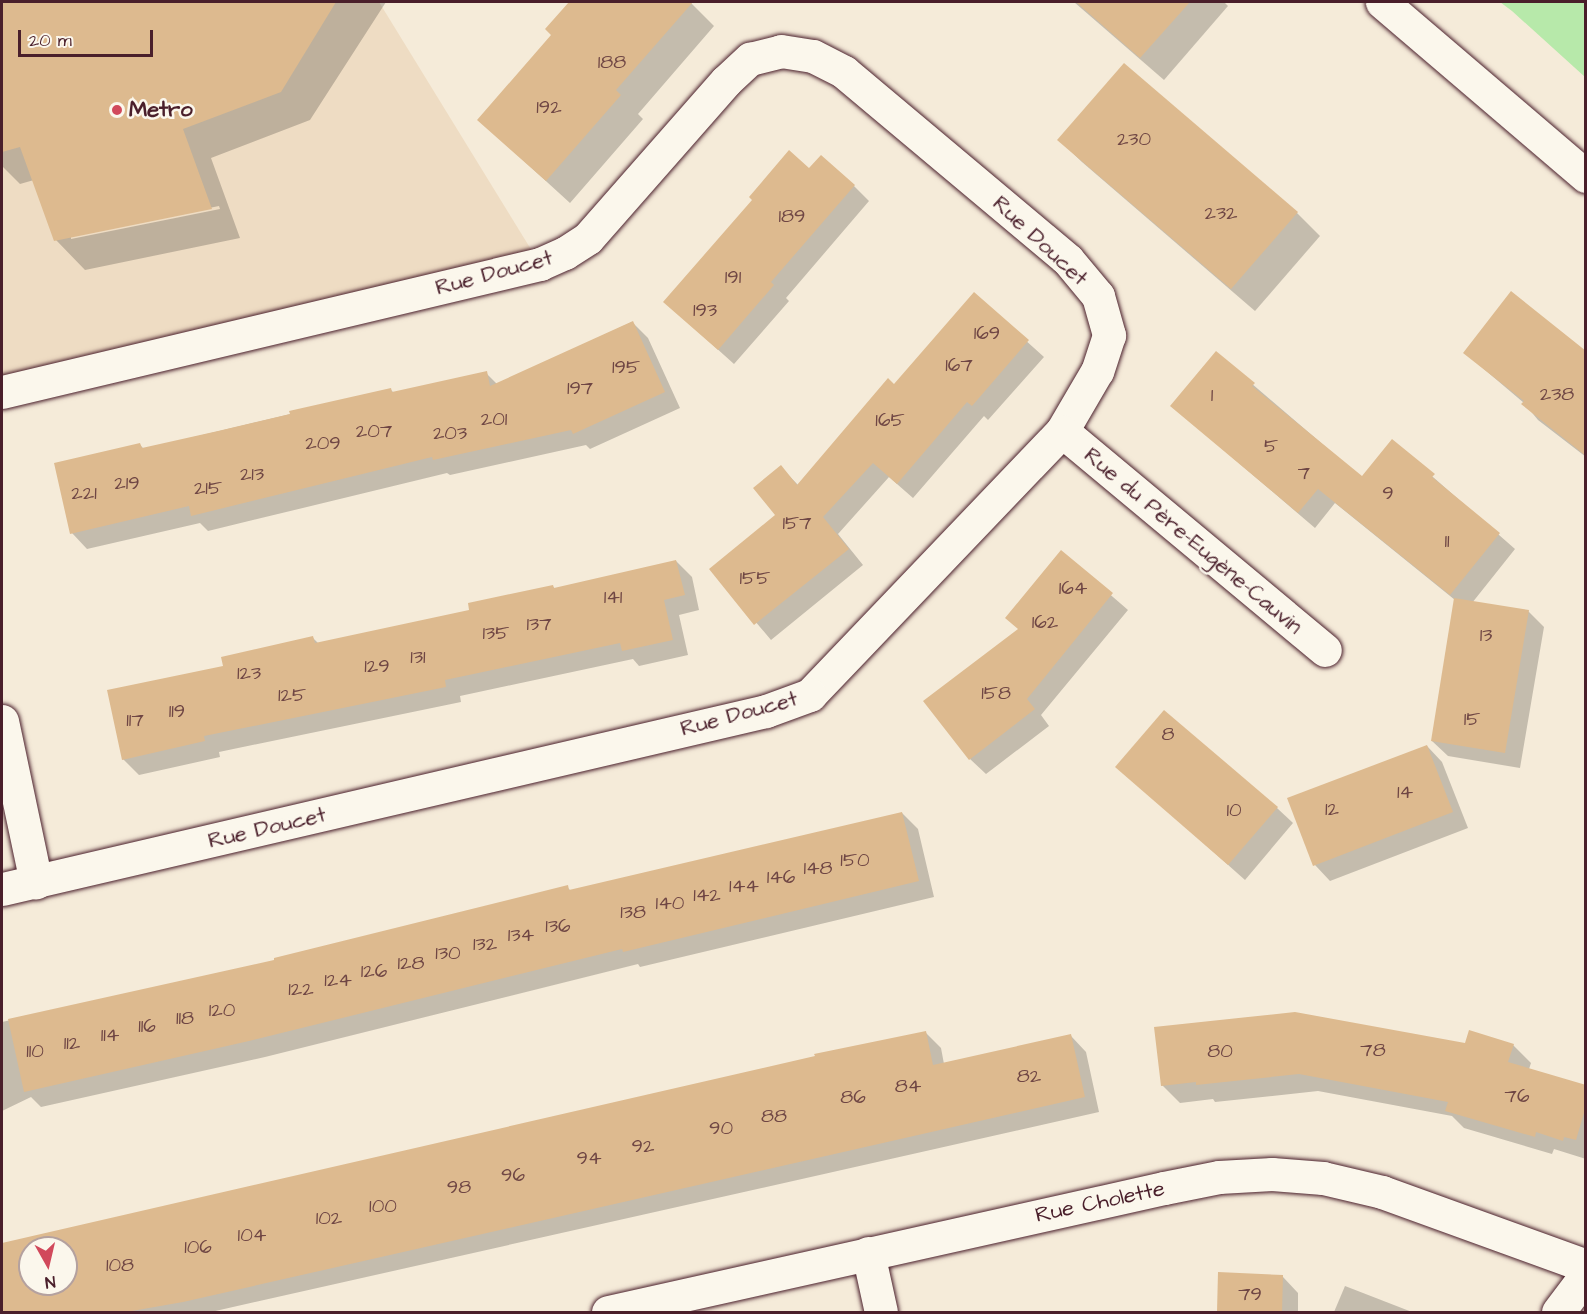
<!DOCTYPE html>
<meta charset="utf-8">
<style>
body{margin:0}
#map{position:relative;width:1587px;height:1314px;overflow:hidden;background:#f5ebd9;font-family:"Architects Daughter",sans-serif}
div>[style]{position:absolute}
.built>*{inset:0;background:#eedcc3}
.green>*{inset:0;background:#b7e9aa}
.shadow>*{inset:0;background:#0003}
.building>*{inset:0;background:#ddba8f}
.roads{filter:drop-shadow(0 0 2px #4a1f2b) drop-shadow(0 0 2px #4a1f2b)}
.minor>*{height:33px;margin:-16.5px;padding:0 16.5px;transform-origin:16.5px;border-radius:16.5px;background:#fbf7ec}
.tertiary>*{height:33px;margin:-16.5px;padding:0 16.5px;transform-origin:16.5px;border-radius:16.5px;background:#fbf7ec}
.dots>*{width:16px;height:16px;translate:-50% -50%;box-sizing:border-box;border:3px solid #fbf7ec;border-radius:50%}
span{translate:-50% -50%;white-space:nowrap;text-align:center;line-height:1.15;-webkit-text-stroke:5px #fbf7ec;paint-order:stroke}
.number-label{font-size:20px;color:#6f4644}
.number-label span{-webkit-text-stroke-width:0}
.poi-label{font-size:22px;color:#4a1f2b;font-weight:700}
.left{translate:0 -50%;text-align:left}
.street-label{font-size:22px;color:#4a1f2b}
.frame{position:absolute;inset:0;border:3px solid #4a1f2b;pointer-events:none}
.north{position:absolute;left:18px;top:1236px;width:60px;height:60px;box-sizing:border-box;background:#fbf7ec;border:2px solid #b4a19f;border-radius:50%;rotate:172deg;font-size:16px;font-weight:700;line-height:24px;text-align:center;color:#4a1f2b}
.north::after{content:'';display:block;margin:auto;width:21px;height:27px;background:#d1495b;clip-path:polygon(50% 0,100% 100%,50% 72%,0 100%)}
.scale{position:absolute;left:18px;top:30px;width:135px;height:27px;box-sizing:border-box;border:3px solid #4a1f2b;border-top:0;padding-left:8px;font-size:18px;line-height:21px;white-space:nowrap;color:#4a1f2b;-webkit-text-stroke:4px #fbf7ec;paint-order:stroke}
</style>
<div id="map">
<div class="built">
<i style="clip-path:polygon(2px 2px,379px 2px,540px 264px,2px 392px)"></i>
</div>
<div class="green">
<i style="clip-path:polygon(1500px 2px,1585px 2px,1585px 77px,1512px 11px)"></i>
</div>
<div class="shadow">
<i style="clip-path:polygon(evenodd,2px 2px,386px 2px,310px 120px,211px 158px,240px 238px,85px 270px,56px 240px,34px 180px,20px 184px,2px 166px,2px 2px,219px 206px,220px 209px,71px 239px,71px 236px,219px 206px)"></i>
<i style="clip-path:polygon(571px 2px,690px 2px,714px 26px,638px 114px,643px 119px,570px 203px,479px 120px,553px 35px,547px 29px)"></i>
<i style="clip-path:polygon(1074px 2px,1224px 2px,1228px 6px,1164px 80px)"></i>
<i style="clip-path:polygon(1059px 140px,1297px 213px,1320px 236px,1255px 311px,1082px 162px)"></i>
<i style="clip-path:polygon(810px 170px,854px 186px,869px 201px,786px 298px,789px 301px,734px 364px,665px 302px)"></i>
<i style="clip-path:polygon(974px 294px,1044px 357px,988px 420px,984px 416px,913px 498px,889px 477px,838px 534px,863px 565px,771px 640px,711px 569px,778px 516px,781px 467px,798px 485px,895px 386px)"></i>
<i style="clip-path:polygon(632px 322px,648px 338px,680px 408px,590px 449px,586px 445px,450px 475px,447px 473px,208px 531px,200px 523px,87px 549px,72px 533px,140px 445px,144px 449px,391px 390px,394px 393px,486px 373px,497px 384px)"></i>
<i style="clip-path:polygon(1586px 352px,1586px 457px,1538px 420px,1524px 403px,1465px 353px)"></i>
<i style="clip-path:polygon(1216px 353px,1362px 478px,1392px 441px,1515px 549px,1472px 603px,1528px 611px,1544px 627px,1520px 768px,1448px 756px,1432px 741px,1455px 600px,1335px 503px,1315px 528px,1172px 406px)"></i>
<i style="clip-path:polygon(1061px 552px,1128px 610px,1041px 715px,1049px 726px,986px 774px,970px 759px,1019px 630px)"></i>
<i style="clip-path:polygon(676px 561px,692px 577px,699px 610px,679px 615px,688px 655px,639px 666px,633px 659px,460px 696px,461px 702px,219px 752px,220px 757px,139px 775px,123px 759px,225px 667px,313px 638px,319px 644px,471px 611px,553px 587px,556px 589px)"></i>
<i style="clip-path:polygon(1427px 746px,1442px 762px,1468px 828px,1330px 881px,1315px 865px)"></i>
<i style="clip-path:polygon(1117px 766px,1277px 808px,1293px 823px,1245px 880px)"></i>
<i style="clip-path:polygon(902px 813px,918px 829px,934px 897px,640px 967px,638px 964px,265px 1057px,41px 1107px,31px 1097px,2px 1111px,2px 1022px,276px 961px,567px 887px,571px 891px)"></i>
<i style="clip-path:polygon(evenodd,925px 1032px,941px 1048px,944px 1064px,1071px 1036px,1086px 1052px,1099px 1112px,211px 1312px,2px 1312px,2px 1247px,16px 1241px,925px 1032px,30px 1248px,66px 1248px,66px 1284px,30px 1284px,30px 1248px)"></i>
<i style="clip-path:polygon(1466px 1045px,1513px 1045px,1531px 1063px,1529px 1069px,1586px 1086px,1586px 1159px,1554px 1149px,1552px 1154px,1464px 1128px,1452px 1116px,1318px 1091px,1215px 1102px,1213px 1099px,1180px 1103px,1162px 1085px)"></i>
<i style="clip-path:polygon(1220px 1274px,1283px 1277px,1298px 1293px,1298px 1312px,1218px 1312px)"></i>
<i style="clip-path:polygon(1345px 1286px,1412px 1312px,1334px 1312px)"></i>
</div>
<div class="building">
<i style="clip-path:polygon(2px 2px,336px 2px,281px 92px,183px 129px,212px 209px,54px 241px,20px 147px,2px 152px)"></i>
<i style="clip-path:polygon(569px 2px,693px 2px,616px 90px,621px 95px,546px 181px,477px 120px,551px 35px,545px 29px)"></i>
<i style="clip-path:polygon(1076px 2px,1190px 2px,1140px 58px)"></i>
<i style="clip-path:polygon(1124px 63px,1298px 212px,1231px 289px,1057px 140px)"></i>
<i style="clip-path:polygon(789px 150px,809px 168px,821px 155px,855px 185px,771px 282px,774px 285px,718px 350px,663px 302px,752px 200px,749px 197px)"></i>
<i style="clip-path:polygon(1511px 291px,1586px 351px,1586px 456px,1521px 404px,1524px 401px,1463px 353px)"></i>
<i style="clip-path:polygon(974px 292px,1029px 340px,972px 406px,967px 402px,897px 484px,873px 463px,823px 517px,849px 549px,754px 625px,709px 569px,775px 515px,753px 488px,781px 465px,797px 485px,888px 378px,894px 384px)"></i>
<i style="clip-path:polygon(633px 321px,665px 392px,573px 434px,571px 430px,433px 460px,432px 457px,191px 516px,189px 506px,70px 534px,54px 463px,140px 443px,142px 448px,218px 431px,290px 414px,289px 411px,391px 388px,392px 392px,487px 371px,490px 386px)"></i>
<i style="clip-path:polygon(1216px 351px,1255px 383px,1252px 386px,1362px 476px,1392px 439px,1435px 474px,1432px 477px,1500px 533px,1450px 595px,1318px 489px,1298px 513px,1170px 406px)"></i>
<i style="clip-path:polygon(1061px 550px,1113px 593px,1027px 699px,1035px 709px,969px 760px,923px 701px,1018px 629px,1005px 618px)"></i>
<i style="clip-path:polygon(676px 560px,685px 595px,664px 600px,673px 640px,622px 651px,620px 643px,445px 680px,446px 687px,204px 736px,205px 741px,122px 760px,107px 690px,223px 666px,221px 657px,313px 636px,315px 643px,469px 610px,468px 603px,553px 585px,554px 588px)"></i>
<i style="clip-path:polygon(1454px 598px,1529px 610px,1505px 753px,1431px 741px)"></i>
<i style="clip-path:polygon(1164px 710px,1278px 807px,1228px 865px,1115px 767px)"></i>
<i style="clip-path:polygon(1427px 745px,1453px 812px,1313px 866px,1287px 798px)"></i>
<i style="clip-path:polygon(902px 812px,919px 881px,623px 952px,622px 949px,249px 1041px,24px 1092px,8px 1019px,274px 960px,274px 958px,568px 885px,569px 890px)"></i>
<i style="clip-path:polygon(1295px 1012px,1465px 1043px,1469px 1030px,1514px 1044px,1508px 1062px,1586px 1085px,1586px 1106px,1576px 1140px,1564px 1137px,1563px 1141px,1536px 1132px,1535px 1137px,1445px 1111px,1448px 1102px,1299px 1074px,1196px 1085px,1196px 1082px,1161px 1086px,1154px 1027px)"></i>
<i style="clip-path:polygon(evenodd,926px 1031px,933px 1065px,1071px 1034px,1085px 1097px,183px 1302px,126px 1312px,2px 1312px,2px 1243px,815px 1056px,814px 1054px,926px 1031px,30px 1248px,66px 1248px,66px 1284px,30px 1284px,30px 1248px)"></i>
<i style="clip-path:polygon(1218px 1272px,1283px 1275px,1282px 1312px,1217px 1312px)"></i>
</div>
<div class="roads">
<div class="minor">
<i style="left:2px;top:392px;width:553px;rotate:-13.38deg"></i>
<i style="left:540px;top:264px;width:27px;rotate:-24deg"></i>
<i style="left:565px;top:253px;width:27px;rotate:-33deg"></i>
<i style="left:588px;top:238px;width:209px;rotate:-48.7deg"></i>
<i style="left:726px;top:81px;width:33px;rotate:-43deg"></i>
<i style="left:750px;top:59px;width:32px;rotate:-14deg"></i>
<i style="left:781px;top:51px;width:32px;rotate:9deg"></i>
<i style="left:813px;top:56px;width:35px;rotate:27deg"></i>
<i style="left:844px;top:72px;width:292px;rotate:40deg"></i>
<i style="left:1068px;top:260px;width:47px;rotate:50.2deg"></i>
<i style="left:1098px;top:296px;width:41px;rotate:74.2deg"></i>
<i style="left:1109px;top:335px;width:38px;rotate:108deg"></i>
<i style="left:1097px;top:371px;width:69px;rotate:120.3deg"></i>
<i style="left:1062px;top:431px;width:365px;rotate:133.7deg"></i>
<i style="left:810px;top:695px;width:47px;rotate:160deg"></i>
<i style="left:766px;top:711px;width:784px;rotate:166.88deg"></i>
<i style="left:1062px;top:431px;width:342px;rotate:39.8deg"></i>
<i style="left:2px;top:721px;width:165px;rotate:78.1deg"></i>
<i style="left:868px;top:1253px;width:60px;rotate:77.6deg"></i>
<i style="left:608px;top:1312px;width:570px;rotate:-12.57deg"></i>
<i style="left:1164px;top:1188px;width:56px;rotate:-11.3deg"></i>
<i style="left:1219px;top:1177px;width:53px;rotate:-3.2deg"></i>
<i style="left:1272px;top:1174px;width:51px;rotate:4.5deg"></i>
<i style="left:1323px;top:1178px;width:61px;rotate:13.3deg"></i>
<i style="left:1382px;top:1192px;width:217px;rotate:19.9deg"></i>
<i style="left:1558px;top:1312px;width:46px;rotate:-52.9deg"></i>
</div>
<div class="tertiary">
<i style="left:1382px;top:2px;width:268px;rotate:40.5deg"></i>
</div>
</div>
<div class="dots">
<i style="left:117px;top:110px;background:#d1495b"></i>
</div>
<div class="number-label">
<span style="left:612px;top:62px">188</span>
<span style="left:549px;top:107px">192</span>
<span style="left:1134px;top:139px">230</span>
<span style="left:1221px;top:213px">232</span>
<span style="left:792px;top:216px">189</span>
<span style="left:733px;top:277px">191</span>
<span style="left:705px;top:310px">193</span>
<span style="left:987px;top:333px">169</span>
<span style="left:959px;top:365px">167</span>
<span style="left:626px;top:367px">195</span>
<span style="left:580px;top:388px">197</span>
<span style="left:1557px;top:394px">238</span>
<span style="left:1212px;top:395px">1</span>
<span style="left:494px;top:419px">201</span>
<span style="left:890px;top:420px">165</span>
<span style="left:374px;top:431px">207</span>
<span style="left:450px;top:433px">203</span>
<span style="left:323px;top:443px">209</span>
<span style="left:1271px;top:446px">5</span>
<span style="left:1304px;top:473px">7</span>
<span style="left:252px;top:474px">213</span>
<span style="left:127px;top:483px">219</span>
<span style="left:208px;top:488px">215</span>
<span style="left:84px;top:493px">221</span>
<span style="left:1388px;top:493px">9</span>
<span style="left:797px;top:523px">157</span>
<span style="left:1447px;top:541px">11</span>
<span style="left:755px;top:578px">155</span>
<span style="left:1073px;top:588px">164</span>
<span style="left:613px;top:597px">141</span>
<span style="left:1045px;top:622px">162</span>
<span style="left:539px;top:624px">137</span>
<span style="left:496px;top:633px">135</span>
<span style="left:1486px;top:635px">13</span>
<span style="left:418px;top:657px">131</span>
<span style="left:377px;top:666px">129</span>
<span style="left:249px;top:673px">123</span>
<span style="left:996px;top:693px">158</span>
<span style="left:292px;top:695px">125</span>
<span style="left:177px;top:711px">119</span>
<span style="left:1472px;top:719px">15</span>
<span style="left:135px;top:720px">117</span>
<span style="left:1168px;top:734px">8</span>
<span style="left:1405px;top:792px">14</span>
<span style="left:1332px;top:809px">12</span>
<span style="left:1234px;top:810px">10</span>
<span style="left:855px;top:860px">150</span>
<span style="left:818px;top:868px">148</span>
<span style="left:781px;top:877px">146</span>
<span style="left:744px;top:886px">144</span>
<span style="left:707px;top:895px">142</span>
<span style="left:670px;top:903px">140</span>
<span style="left:633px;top:912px">138</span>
<span style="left:558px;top:926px">136</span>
<span style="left:521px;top:935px">134</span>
<span style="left:485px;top:944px">132</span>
<span style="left:448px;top:953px">130</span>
<span style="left:411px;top:963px">128</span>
<span style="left:374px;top:971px">126</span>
<span style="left:338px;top:980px">124</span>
<span style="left:301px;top:989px">122</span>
<span style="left:222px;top:1010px">120</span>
<span style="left:185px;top:1018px">118</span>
<span style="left:147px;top:1026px">116</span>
<span style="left:110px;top:1035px">114</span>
<span style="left:72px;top:1043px">112</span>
<span style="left:1373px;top:1050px">78</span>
<span style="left:35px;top:1051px">110</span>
<span style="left:1220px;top:1051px">80</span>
<span style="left:1029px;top:1076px">82</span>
<span style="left:908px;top:1086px">84</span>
<span style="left:1517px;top:1096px">76</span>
<span style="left:853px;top:1097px">86</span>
<span style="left:774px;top:1116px">88</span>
<span style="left:721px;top:1128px">90</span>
<span style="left:643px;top:1146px">92</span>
<span style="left:589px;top:1158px">94</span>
<span style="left:513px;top:1175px">96</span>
<span style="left:459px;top:1187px">98</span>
<span style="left:383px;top:1206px">100</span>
<span style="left:329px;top:1218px">102</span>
<span style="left:252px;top:1235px">104</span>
<span style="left:198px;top:1247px">106</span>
<span style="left:120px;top:1265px">108</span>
<span style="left:1250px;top:1294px">79</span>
</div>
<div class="poi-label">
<span class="left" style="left:129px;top:110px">Metro</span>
</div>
<div class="street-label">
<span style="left:1040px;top:241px;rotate:43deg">Rue Doucet</span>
<span style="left:494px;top:273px;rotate:-15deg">Rue Doucet</span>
<span style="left:1193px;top:541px;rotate:40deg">Rue du Père-Eugène-Cauvin</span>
<span style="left:739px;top:714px;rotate:-15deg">Rue Doucet</span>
<span style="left:267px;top:828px;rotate:-13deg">Rue Doucet</span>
<span style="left:1100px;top:1202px;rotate:-12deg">Rue Cholette</span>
</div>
<div class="frame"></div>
<div class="north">N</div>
<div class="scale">20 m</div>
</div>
